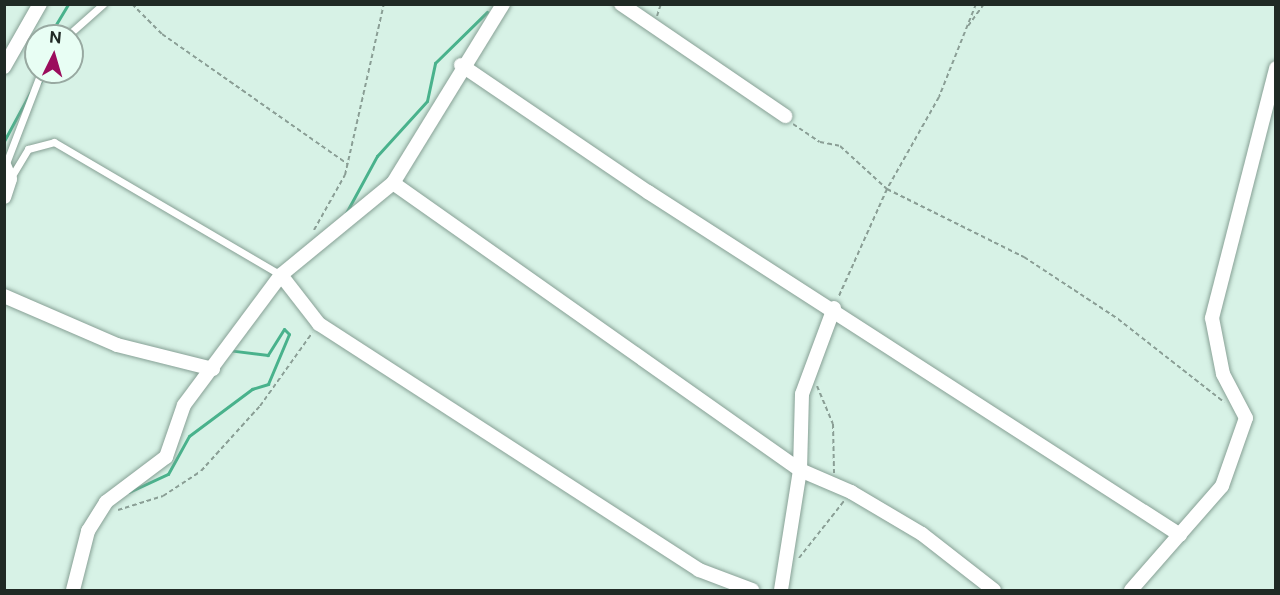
<!DOCTYPE html>
<style>
body{margin:0}
#map{position:relative;width:1280px;height:595px;overflow:hidden;background:#d7f2e6;font-family:"Public Sans",sans-serif}
div>[style]{position:absolute}
.stream>*{height:3px;margin:-1.5px;padding:0 1.5px;transform-origin:1.5px;border-radius:1.5px;background:#49b28c}
.path>*{height:2px;margin-top:-1px;transform-origin:0;background:repeating-linear-gradient(90deg,#8a9e95 0 4.5px,transparent 0 7.5px)}
.roads{filter:drop-shadow(0 0 2px #87a095) drop-shadow(0 0 2px #87a095)}
.lane>*{height:7px;margin:-3.5px;padding:0 3.5px;transform-origin:3.5px;border-radius:3.5px;background:#fff}
.street>*{height:14px;margin:-7px;padding:0 7px;transform-origin:7px;border-radius:7px;background:#fff}
span{translate:-50% -50%;white-space:nowrap;text-align:center;line-height:1.15;-webkit-text-stroke:4.5px #e8fef4;paint-order:stroke}
.frame{position:absolute;inset:0;border:6px solid #202a25;pointer-events:none}
.north{position:absolute;left:24px;top:24px;width:60px;height:60px;box-sizing:border-box;background:#e8fef4;border:2px solid #98a9a1;border-radius:50%;rotate:5deg;font-size:16px;font-weight:700;line-height:24px;text-align:center;color:#202a25}
.north::after{content:'';display:block;margin:auto;width:21px;height:27px;background:#9b0d5d;clip-path:polygon(50% 0,100% 100%,50% 72%,0 100%)}
</style>
<div id="map">
<div class="stream">
<i style="left:49px;top:36px;width:37px;rotate:-59deg"></i>
<i style="left:39px;top:84px;width:14px;rotate:-56deg"></i>
<i style="left:4px;top:141px;width:55px;rotate:-61.6deg"></i>
<i style="left:346px;top:213px;width:65px;rotate:-61.5deg"></i>
<i style="left:377px;top:156px;width:74px;rotate:-47.7deg"></i>
<i style="left:427px;top:101px;width:39px;rotate:-78deg"></i>
<i style="left:435px;top:63px;width:73px;rotate:-44.4deg"></i>
<i style="left:129px;top:492px;width:43px;rotate:-24.8deg"></i>
<i style="left:168px;top:474px;width:43px;rotate:-61.1deg"></i>
<i style="left:189px;top:436px;width:79px;rotate:-36.7deg"></i>
<i style="left:252px;top:389px;width:17px;rotate:-17deg"></i>
<i style="left:268px;top:384px;width:54px;rotate:-67.2deg"></i>
<i style="left:289px;top:334px;width:7px;rotate:-135deg"></i>
<i style="left:284px;top:329px;width:31px;rotate:122deg"></i>
<i style="left:268px;top:355px;width:38px;rotate:-173deg"></i>
</div>
<div class="path">
<i style="left:132px;top:4px;width:42px;rotate:45deg"></i>
<i style="left:162px;top:34px;width:227px;rotate:35deg"></i>
<i style="left:976px;top:4px;width:100px;rotate:111.7deg"></i>
<i style="left:939px;top:97px;width:106px;rotate:119.5deg"></i>
<i style="left:887px;top:189px;width:153px;rotate:26.4deg"></i>
<i style="left:1024px;top:257px;width:113px;rotate:33.4deg"></i>
<i style="left:1118px;top:319px;width:135px;rotate:38.1deg"></i>
<i style="left:657px;top:16px;width:13px;rotate:-72deg"></i>
<i style="left:968px;top:26px;width:27px;rotate:-54deg"></i>
<i style="left:793px;top:124px;width:32px;rotate:34deg"></i>
<i style="left:820px;top:142px;width:20px;rotate:11deg"></i>
<i style="left:840px;top:146px;width:64px;rotate:42.5deg"></i>
<i style="left:887px;top:189px;width:117px;rotate:114.2deg"></i>
<i style="left:314px;top:230px;width:63px;rotate:-60.6deg"></i>
<i style="left:345px;top:175px;width:175px;rotate:-77.2deg"></i>
<i style="left:817px;top:386px;width:41px;rotate:67.2deg"></i>
<i style="left:833px;top:424px;width:49px;rotate:88.8deg"></i>
<i style="left:118px;top:510px;width:47px;rotate:-17.3deg"></i>
<i style="left:163px;top:496px;width:45px;rotate:-33.3deg"></i>
<i style="left:201px;top:471px;width:88px;rotate:-47.8deg"></i>
<i style="left:260px;top:406px;width:90px;rotate:-54.5deg"></i>
<i style="left:799px;top:558px;width:73px;rotate:-51.7deg"></i>
</div>
<div class="roads">
<div class="lane">
<i style="left:67px;top:36px;width:48px;rotate:-41.6deg"></i>
<i style="left:5px;top:166px;width:101px;rotate:-69deg"></i>
<i style="left:10px;top:179px;width:35px;rotate:-59deg"></i>
<i style="left:28px;top:149px;width:27px;rotate:-15deg"></i>
<i style="left:54px;top:142px;width:263px;rotate:30.4deg"></i>
</div>
<div class="street">
<i style="left:621px;top:4px;width:199px;rotate:34.3deg"></i>
<i style="left:461px;top:65px;width:226px;rotate:34.2deg"></i>
<i style="left:648px;top:192px;width:633px;rotate:32.81deg"></i>
<i style="left:4px;top:67px;width:73px;rotate:-60.3deg"></i>
<i style="left:4px;top:165px;width:15px;rotate:67deg"></i>
<i style="left:10px;top:179px;width:19px;rotate:108deg"></i>
<i style="left:393px;top:183px;width:498px;rotate:35.2deg"></i>
<i style="left:800px;top:470px;width:121px;rotate:99deg"></i>
<i style="left:281px;top:275px;width:62px;rotate:52.2deg"></i>
<i style="left:319px;top:324px;width:453px;rotate:32.9deg"></i>
<i style="left:699px;top:570px;width:57px;rotate:20.7deg"></i>
<i style="left:4px;top:296px;width:123px;rotate:23.4deg"></i>
<i style="left:117px;top:345px;width:99px;rotate:14deg"></i>
<i style="left:834px;top:308px;width:92px;rotate:110.4deg"></i>
<i style="left:802px;top:394px;width:76px;rotate:91.5deg"></i>
<i style="left:800px;top:470px;width:56px;rotate:23.3deg"></i>
<i style="left:851px;top:492px;width:82px;rotate:30.6deg"></i>
<i style="left:922px;top:534px;width:91px;rotate:37.9deg"></i>
<i style="left:73px;top:590px;width:61px;rotate:-75.7deg"></i>
<i style="left:88px;top:531px;width:34px;rotate:-58deg"></i>
<i style="left:106px;top:502px;width:75px;rotate:-36.9deg"></i>
<i style="left:166px;top:457px;width:55px;rotate:-70.9deg"></i>
<i style="left:184px;top:405px;width:162px;rotate:-53.3deg"></i>
<i style="left:281px;top:275px;width:145px;rotate:-39.4deg"></i>
<i style="left:393px;top:183px;width:210px;rotate:-58.4deg"></i>
<i style="left:1131px;top:590px;width:138px;rotate:-48.8deg"></i>
<i style="left:1222px;top:486px;width:72px;rotate:-70.6deg"></i>
<i style="left:1246px;top:418px;width:50px;rotate:-117.6deg"></i>
<i style="left:1223px;top:374px;width:57px;rotate:-101.1deg"></i>
<i style="left:1212px;top:318px;width:258px;rotate:-75.6deg"></i>
</div>
</div>
<div class="frame"></div>
<div class="north">N</div>
</div>
